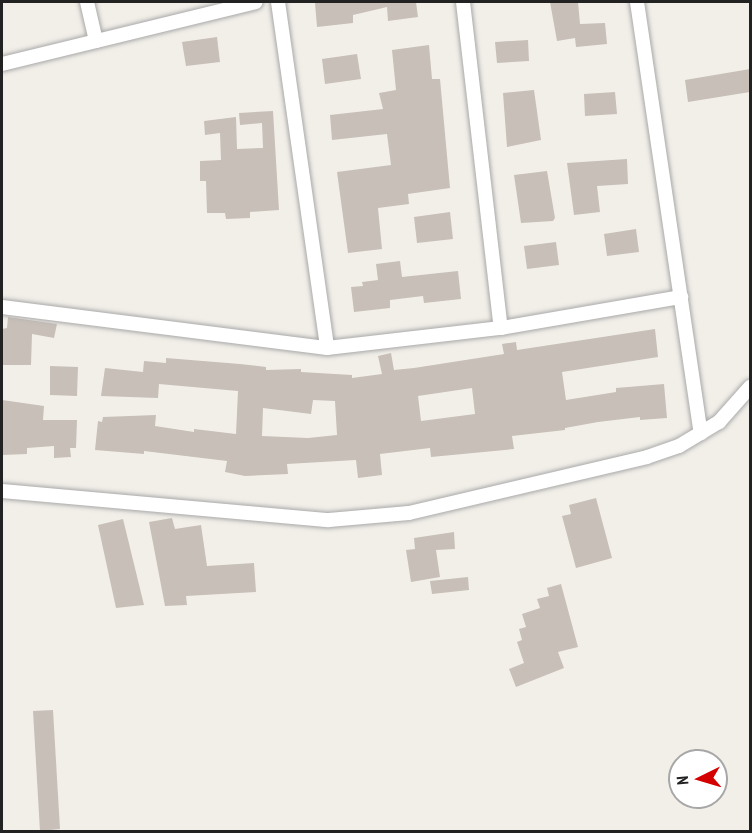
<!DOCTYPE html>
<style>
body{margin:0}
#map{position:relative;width:752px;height:833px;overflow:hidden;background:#f2efe9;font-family:"PT Sans Narrow",sans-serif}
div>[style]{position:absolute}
.building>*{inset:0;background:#c7bfb8}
.roads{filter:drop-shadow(0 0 2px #a9a9a9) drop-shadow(0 0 2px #a9a9a9)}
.street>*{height:14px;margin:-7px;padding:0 7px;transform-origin:7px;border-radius:7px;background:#fff}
span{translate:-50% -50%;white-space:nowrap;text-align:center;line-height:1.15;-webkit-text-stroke:4.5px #fff;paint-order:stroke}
.frame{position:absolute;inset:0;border:3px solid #222;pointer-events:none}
.north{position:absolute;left:668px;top:749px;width:60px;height:60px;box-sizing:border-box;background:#fff;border:2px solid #a7a7a7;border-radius:50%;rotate:265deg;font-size:16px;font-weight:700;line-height:24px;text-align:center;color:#222}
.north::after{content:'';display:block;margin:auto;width:21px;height:27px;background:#d40000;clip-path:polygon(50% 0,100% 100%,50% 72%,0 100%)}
</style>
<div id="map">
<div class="building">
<i style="clip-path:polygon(416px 2px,418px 17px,388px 21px,387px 7px,353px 15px,353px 23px,317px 27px,315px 3px)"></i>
<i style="clip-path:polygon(550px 2px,578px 2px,580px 24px,605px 23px,607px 44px,576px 47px,575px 38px,557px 41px)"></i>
<i style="clip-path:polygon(217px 37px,220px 62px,186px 66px,182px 42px)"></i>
<i style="clip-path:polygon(528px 40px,529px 61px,497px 63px,495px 42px)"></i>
<i style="clip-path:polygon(429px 45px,432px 79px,440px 79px,450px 188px,408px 194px,409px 204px,378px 208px,382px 249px,348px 253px,337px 172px,391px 165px,387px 134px,332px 140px,330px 115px,383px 109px,379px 93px,396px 90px,392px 50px)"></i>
<i style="clip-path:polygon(357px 54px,361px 79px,325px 84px,322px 59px)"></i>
<i style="clip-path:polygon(750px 69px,750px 92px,688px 102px,685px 80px)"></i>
<i style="clip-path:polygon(534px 90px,541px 140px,507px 147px,503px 93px)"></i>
<i style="clip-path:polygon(615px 92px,617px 114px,585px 116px,584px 94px)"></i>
<i style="clip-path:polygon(273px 111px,279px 210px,250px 212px,250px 218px,226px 219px,225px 213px,207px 213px,206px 181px,200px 181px,200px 161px,221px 160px,220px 133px,205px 135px,204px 121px,236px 117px,237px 149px,263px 148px,262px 123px,240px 125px,239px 113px)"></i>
<i style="clip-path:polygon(627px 159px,628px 184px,597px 186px,600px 212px,574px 215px,567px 163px)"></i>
<i style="clip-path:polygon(547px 171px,555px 218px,553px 221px,521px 223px,514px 175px)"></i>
<i style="clip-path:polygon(450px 212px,453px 239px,417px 243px,414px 217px)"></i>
<i style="clip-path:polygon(636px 229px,639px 252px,607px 256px,604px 234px)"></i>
<i style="clip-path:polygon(556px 242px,559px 265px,527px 269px,524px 246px)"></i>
<i style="clip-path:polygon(400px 261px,402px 277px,458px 271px,461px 299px,424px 303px,423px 296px,390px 300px,390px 308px,354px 312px,351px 287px,363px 286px,362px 282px,378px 280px,376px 264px)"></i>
<i style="clip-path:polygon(8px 317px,57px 324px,54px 338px,32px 334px,31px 365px,2px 365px,2px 329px,7px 328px)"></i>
<i style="clip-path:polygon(evenodd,655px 329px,658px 357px,562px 372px,566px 400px,616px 392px,616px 388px,664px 384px,667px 418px,640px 420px,640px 417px,598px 422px,565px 428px,565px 430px,512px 436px,514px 449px,431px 457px,430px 448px,380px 454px,382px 475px,358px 478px,356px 460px,287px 464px,288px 474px,245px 476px,225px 472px,227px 461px,144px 451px,144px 454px,95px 450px,98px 421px,102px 422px,103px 417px,156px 415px,155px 426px,194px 432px,194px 429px,236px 434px,238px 391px,159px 384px,158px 398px,101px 396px,105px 368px,143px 372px,144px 361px,166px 363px,166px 358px,240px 364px,266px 367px,266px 370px,301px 369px,301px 372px,352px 375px,352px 378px,382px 374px,378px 356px,391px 353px,394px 370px,414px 368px,504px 354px,502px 344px,516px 342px,517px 350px,655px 329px,472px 388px,475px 414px,421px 421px,418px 396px,472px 388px,655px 329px,313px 400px,335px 401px,337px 435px,308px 438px,262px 436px,263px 408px,311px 414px,313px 400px)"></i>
<i style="clip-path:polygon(50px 366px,78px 367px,77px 396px,50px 395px)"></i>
<i style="clip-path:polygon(2px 400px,44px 406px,43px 420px,77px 420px,76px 448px,70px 448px,71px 457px,54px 458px,54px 446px,27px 448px,27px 454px,2px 455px)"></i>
<i style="clip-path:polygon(596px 498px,612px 558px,576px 568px,562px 516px,571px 514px,569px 505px)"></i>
<i style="clip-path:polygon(172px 518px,175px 529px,201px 525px,207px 566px,254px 563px,256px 592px,186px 596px,187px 605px,165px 606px,149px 522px)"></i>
<i style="clip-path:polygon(123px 519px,144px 605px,116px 608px,98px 525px)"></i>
<i style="clip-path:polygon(454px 532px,455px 549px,436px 550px,440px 577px,411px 582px,406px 550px,415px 549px,414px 538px)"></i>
<i style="clip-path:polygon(468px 577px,469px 590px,432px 594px,430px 581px)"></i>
<i style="clip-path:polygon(561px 584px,578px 647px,558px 652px,564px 668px,516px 687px,509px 669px,524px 663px,517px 642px,522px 640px,519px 629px,526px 627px,522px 614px,540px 608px,537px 599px,549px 596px,547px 588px)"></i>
<i style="clip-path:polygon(53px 710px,60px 829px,40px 831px,33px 711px)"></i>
</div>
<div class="roads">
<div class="street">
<i style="left:87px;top:2px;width:40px;rotate:77deg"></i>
<i style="left:278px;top:2px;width:349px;rotate:81.9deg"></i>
<i style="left:463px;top:2px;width:328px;rotate:83.4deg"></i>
<i style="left:637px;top:2px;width:436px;rotate:81.6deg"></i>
<i style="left:2px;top:64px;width:261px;rotate:-13.7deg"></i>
<i style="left:2px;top:307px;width:328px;rotate:7.2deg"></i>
<i style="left:327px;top:348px;width:175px;rotate:-6.6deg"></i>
<i style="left:501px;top:328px;width:183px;rotate:-9.8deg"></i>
<i style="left:2px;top:491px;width:328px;rotate:5.1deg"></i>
<i style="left:329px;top:520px;width:80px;rotate:-5deg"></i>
<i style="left:409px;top:513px;width:244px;rotate:-13.2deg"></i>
<i style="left:647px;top:457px;width:34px;rotate:-19deg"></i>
<i style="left:679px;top:446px;width:47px;rotate:-31deg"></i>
<i style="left:719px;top:422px;width:47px;rotate:-48.5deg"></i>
</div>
</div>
<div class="frame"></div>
<div class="north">N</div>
</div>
